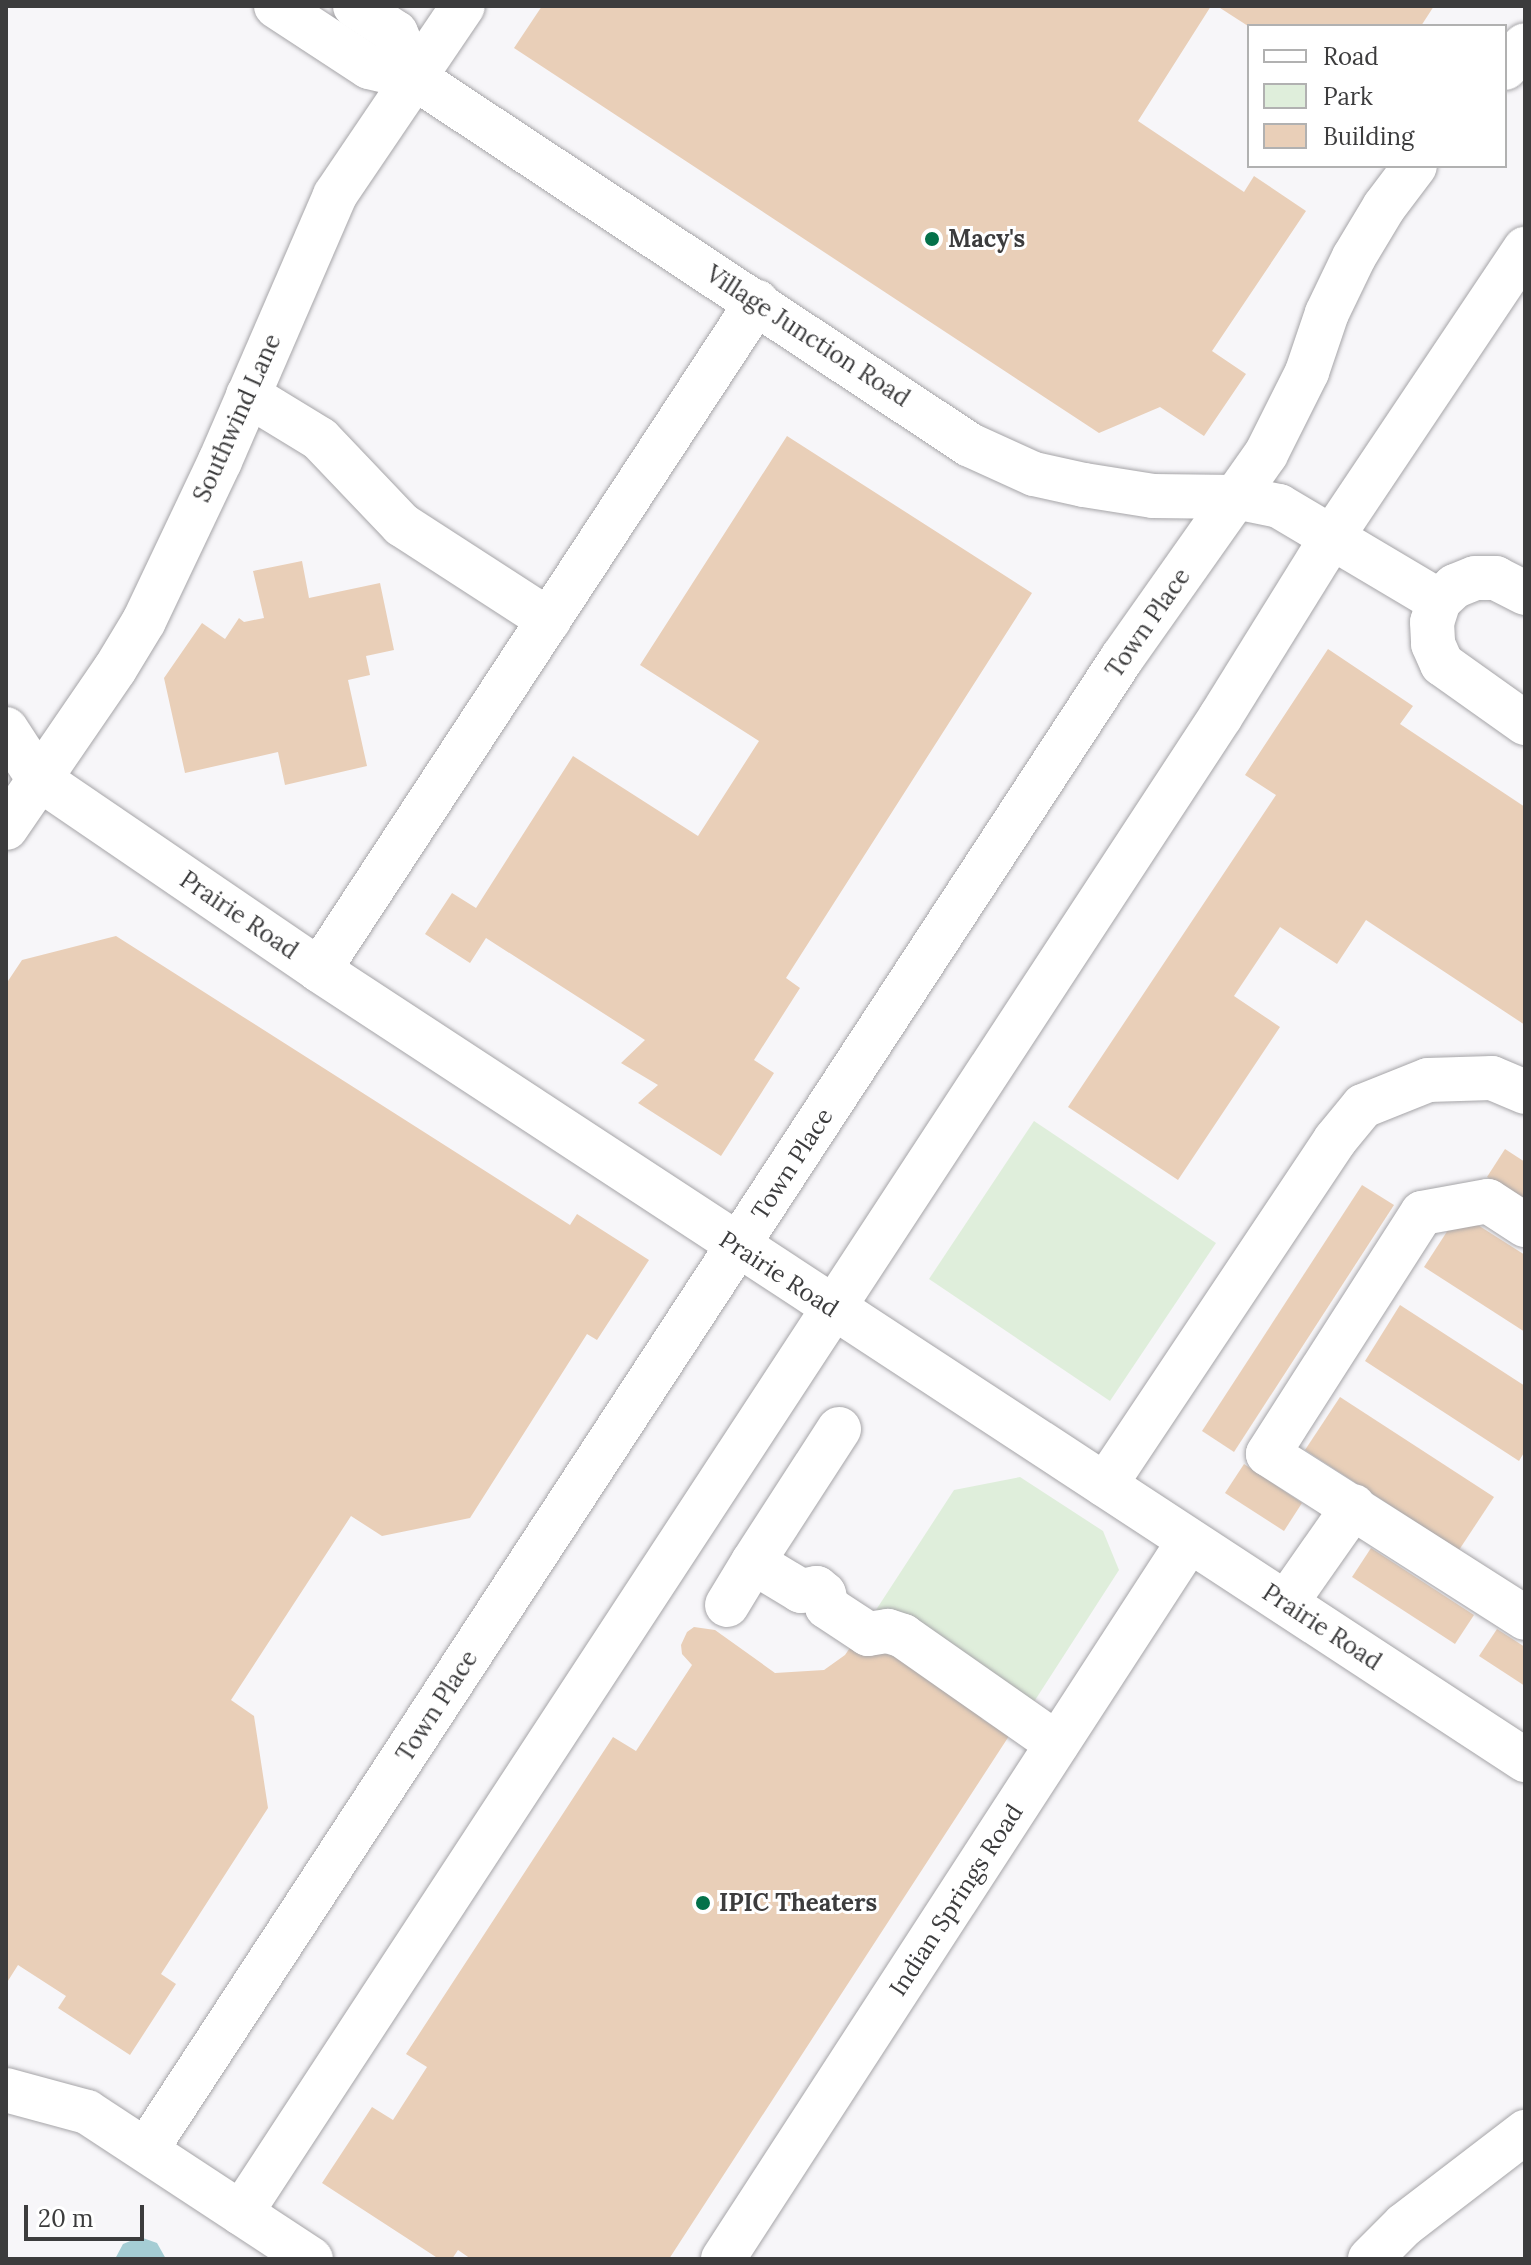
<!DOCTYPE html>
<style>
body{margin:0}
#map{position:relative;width:1531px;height:2265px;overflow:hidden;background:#f7f6f9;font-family:Lora,serif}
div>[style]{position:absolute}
.green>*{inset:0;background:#dfeedb}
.water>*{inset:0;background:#a5cdd4}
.building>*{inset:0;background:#e9cfb8}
.roads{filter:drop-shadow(0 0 2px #a6a5a8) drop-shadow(0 0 2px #a6a5a8)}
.minor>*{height:44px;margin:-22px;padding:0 22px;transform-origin:22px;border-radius:22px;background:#fff}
.dots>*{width:22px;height:22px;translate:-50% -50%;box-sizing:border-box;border:4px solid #fff;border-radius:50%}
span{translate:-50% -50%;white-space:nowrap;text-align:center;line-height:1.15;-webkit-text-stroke:6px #fff;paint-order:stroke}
.poi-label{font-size:24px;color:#3c3c3d;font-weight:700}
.left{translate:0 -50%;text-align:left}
.street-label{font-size:24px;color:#3c3c3d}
.frame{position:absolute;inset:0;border:8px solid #3c3c3d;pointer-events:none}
.legend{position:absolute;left:1247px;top:24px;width:260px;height:144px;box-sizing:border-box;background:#fff;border:2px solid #b1b1b1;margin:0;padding:10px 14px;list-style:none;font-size:24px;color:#3c3c3d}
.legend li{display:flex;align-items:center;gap:16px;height:40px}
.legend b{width:40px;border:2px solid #b1b1b1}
.scale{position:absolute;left:24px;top:2205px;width:120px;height:36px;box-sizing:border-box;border:4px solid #3c3c3d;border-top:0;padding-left:10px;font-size:24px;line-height:28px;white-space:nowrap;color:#3c3c3d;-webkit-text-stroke:6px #fff;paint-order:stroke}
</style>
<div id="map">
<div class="green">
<i style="clip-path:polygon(1034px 1121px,1216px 1243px,1110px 1401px,929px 1279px)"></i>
<i style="clip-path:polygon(1020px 1477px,1103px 1531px,1119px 1570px,1030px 1708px,876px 1610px,954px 1490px)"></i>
</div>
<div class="water">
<i style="clip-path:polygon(140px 2237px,157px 2243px,166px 2259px,115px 2259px,123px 2244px)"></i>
</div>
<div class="building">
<i style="clip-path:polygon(542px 6px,1211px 6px,1138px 121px,1244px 192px,1254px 176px,1306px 211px,1212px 351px,1246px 374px,1204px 436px,1160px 407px,1099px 433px,514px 48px)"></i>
<i style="clip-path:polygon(1217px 6px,1434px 6px,1421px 26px,1248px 26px)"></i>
<i style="clip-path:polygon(787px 436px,1032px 593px,786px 978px,800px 988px,754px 1060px,774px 1073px,721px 1156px,638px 1103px,658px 1085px,621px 1063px,645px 1040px,486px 938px,470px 963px,425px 934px,452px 893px,476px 908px,573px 756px,698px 836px,759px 741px,640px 665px)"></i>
<i style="clip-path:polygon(302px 561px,309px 598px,380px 583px,394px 650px,366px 656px,370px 675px,348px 680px,367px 766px,285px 785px,278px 752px,185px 773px,164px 678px,202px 623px,225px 639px,239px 618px,244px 622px,264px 618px,253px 571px)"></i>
<i style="clip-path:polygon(1328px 649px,1413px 706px,1400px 724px,1525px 807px,1525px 1025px,1366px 920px,1337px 964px,1280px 927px,1234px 996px,1280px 1027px,1178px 1180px,1068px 1107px,1276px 795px,1245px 775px)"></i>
<i style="clip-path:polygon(116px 936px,570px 1225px,577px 1214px,649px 1260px,597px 1340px,587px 1334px,470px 1518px,382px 1536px,351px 1516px,231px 1700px,254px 1716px,268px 1808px,161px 1974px,176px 1984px,130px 2055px,58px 2008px,66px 1996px,18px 1965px,6px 1984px,6px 984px,22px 960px)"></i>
<i style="clip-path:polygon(1505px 1149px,1525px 1162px,1525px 1201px,1487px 1177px)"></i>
<i style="clip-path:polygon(1362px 1185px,1394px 1205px,1234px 1452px,1202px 1431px)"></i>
<i style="clip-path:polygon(1459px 1213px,1525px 1255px,1525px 1332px,1424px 1267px)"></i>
<i style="clip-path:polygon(1400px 1305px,1525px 1386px,1525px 1451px,1519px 1461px,1365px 1361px)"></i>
<i style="clip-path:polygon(1340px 1397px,1494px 1497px,1459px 1550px,1305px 1450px)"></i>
<i style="clip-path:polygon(1244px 1464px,1302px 1503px,1284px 1531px,1225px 1493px)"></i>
<i style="clip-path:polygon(1371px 1548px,1474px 1615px,1455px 1644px,1352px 1577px)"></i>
<i style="clip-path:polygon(694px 1627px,715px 1630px,775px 1673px,824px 1670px,845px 1655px,858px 1636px,894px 1638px,992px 1703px,982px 1719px,1009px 1736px,669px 2259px,471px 2259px,458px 2250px,452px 2259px,439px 2259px,322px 2183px,372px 2107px,393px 2120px,427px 2067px,406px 2054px,613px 1737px,636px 1751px,692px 1665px,682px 1654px,681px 1645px,687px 1632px)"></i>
<i style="clip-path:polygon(1497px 1629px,1525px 1647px,1525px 1686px,1479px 1656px)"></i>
</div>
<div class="roads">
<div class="minor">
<i style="left:276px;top:6px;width:111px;rotate:33.3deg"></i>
<i style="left:369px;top:67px;width:47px;rotate:13.4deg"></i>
<i style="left:415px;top:78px;width:665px;rotate:33.48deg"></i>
<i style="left:970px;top:445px;width:70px;rotate:24.4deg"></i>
<i style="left:1034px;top:474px;width:51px;rotate:12.4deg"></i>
<i style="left:1084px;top:485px;width:70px;rotate:9.1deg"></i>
<i style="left:1153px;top:496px;width:82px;rotate:0.7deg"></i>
<i style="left:1235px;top:497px;width:45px;rotate:11.6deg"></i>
<i style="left:1279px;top:506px;width:186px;rotate:30.7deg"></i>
<i style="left:355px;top:6px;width:49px;rotate:33.4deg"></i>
<i style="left:396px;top:33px;width:49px;rotate:67.1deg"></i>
<i style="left:1505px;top:68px;width:30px;rotate:-49deg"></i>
<i style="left:248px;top:395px;width:84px;rotate:31.4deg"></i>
<i style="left:320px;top:439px;width:119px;rotate:46.4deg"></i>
<i style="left:402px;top:525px;width:175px;rotate:32.9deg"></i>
<i style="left:1525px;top:593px;width:33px;rotate:-153deg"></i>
<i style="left:1496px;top:578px;width:21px;rotate:180deg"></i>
<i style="left:1475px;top:578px;width:22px;rotate:158deg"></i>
<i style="left:1455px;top:586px;width:22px;rotate:137deg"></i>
<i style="left:1439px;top:601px;width:22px;rotate:108deg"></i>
<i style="left:1432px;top:622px;width:22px;rotate:87deg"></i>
<i style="left:1433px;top:644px;width:22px;rotate:66deg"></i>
<i style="left:1442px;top:664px;width:102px;rotate:35.4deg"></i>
<i style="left:6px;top:729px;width:59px;rotate:56.9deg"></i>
<i style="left:38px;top:778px;width:340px;rotate:34.3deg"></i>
<i style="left:319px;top:970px;width:1442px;rotate:33.23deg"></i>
<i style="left:6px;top:828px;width:193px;rotate:-55.6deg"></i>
<i style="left:115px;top:669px;width:56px;rotate:-58.9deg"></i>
<i style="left:144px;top:621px;width:177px;rotate:-64.6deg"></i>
<i style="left:220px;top:461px;width:290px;rotate:-66.6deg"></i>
<i style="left:335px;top:195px;width:228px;rotate:-55.9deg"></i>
<i style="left:319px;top:970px;width:799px;rotate:-56.75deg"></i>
<i style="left:1525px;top:1225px;width:44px;rotate:-147deg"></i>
<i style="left:1488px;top:1201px;width:67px;rotate:169.7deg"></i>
<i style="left:1422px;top:1213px;width:286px;rotate:122.6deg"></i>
<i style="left:1268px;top:1454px;width:305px;rotate:32.5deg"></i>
<i style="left:839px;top:1429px;width:158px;rotate:122.9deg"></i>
<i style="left:753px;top:1562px;width:56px;rotate:31.1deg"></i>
<i style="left:801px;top:1591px;width:16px;rotate:-11deg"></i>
<i style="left:817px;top:1588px;width:9px;rotate:41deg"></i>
<i style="left:824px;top:1594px;width:13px;rotate:77deg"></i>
<i style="left:827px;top:1607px;width:49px;rotate:33.4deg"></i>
<i style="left:868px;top:1634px;width:20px;rotate:-9deg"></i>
<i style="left:888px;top:1631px;width:16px;rotate:18deg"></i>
<i style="left:903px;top:1636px;width:188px;rotate:35deg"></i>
<i style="left:1105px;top:1485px;width:415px;rotate:-56.3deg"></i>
<i style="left:1335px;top:1140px;width:44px;rotate:-50.5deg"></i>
<i style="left:1363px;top:1106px;width:70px;rotate:-21.8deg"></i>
<i style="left:1428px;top:1080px;width:64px;rotate:-1.8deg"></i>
<i style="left:1492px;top:1078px;width:36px;rotate:23deg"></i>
<i style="left:1286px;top:1603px;width:118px;rotate:-55deg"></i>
<i style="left:727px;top:1605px;width:50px;rotate:-58.8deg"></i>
<i style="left:6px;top:2090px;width:84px;rotate:15.2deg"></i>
<i style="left:87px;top:2112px;width:268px;rotate:33.3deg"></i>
<i style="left:146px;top:2150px;width:1783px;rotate:-56.81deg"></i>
<i style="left:1122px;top:658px;width:250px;rotate:-54.8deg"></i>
<i style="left:1266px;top:454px;width:92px;rotate:-63.4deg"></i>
<i style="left:1307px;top:372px;width:62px;rotate:-71.3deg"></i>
<i style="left:1327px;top:313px;width:62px;rotate:-64.3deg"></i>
<i style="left:1354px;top:257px;width:58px;rotate:-59deg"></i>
<i style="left:1384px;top:207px;width:51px;rotate:-52.9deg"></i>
<i style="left:241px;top:2213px;width:1789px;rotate:-56.79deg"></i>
<i style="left:1221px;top:716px;width:211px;rotate:-58.2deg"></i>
<i style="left:1332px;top:537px;width:347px;rotate:-56.2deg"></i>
<i style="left:723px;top:2259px;width:856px;rotate:-57.02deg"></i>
<i style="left:1370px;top:2259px;width:48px;rotate:-45deg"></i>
<i style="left:1404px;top:2225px;width:153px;rotate:-37.5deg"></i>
</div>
</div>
<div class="dots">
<i style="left:932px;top:239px;background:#047149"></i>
<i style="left:703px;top:1903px;background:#047149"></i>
</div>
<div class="poi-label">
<span class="left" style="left:948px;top:239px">Macy's</span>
<span class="left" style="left:719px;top:1903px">IPIC Theaters</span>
</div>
<div class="street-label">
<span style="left:808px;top:336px;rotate:33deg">Village Junction Road</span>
<span style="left:237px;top:418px;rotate:-66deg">Southwind Lane</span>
<span style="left:1148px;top:623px;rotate:-55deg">Town Place</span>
<span style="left:239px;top:915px;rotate:34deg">Prairie Road</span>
<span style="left:792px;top:1164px;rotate:-57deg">Town Place</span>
<span style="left:779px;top:1274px;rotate:33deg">Prairie Road</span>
<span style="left:1322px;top:1627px;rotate:33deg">Prairie Road</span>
<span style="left:437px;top:1706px;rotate:-57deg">Town Place</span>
<span style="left:956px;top:1900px;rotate:-57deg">Indian Springs Road</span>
</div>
<div class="frame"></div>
<ul class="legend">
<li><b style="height:10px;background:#fff"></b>Road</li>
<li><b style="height:22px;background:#dfeedb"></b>Park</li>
<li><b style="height:22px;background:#e9cfb8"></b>Building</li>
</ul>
<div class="scale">20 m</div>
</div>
